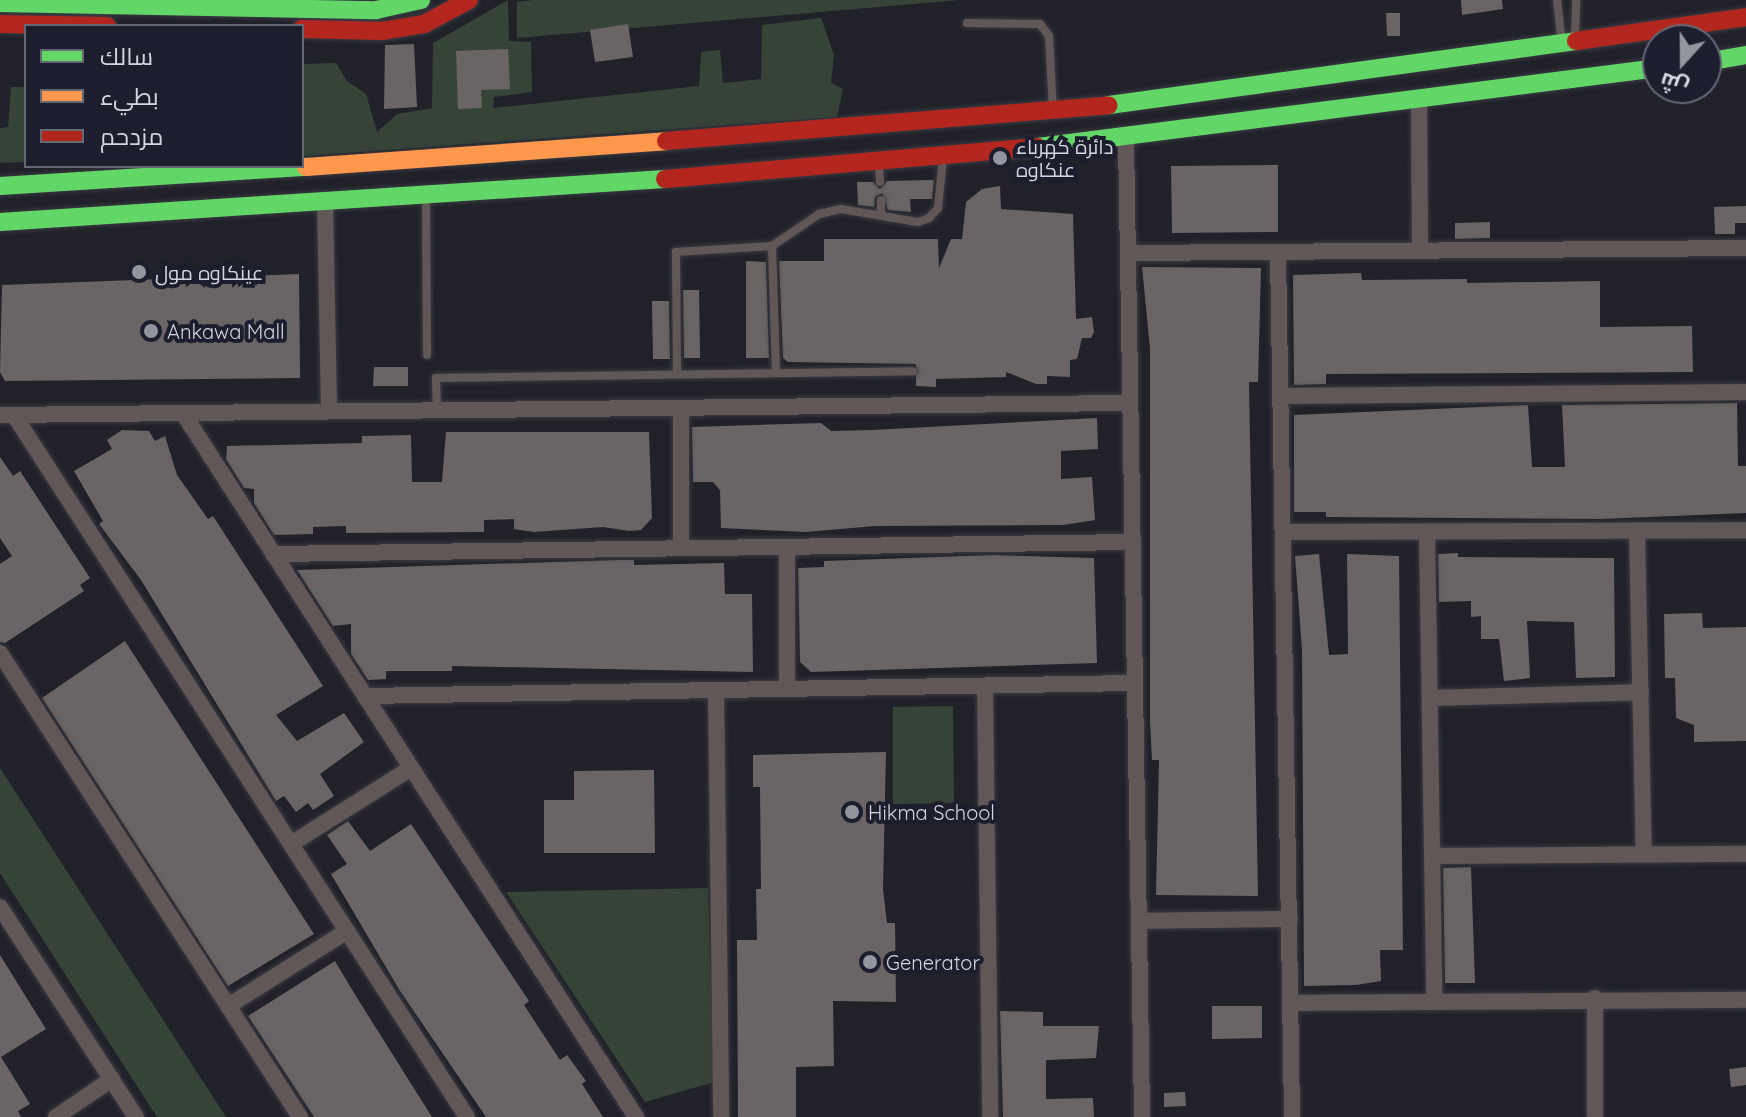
<!DOCTYPE html>
<meta charset="utf-8">
<style>
body{margin:0}
#map{position:relative;width:1746px;height:1117px;overflow:hidden;background:#202129;font-family:Quicksand,Cairo,sans-serif}
div>[style]{position:absolute}
.green>*{inset:0;background:#364437}
.building>*{inset:0;background:#6a6564}
.roads{filter:drop-shadow(0 0 2px #3a3b42) drop-shadow(0 0 2px #3a3b42)}
.lane>*{height:8px;margin:-4px;padding:0 4px;transform-origin:4px;border-radius:4px;background:#615756}
.street>*{height:16px;margin:-8px;padding:0 8px;transform-origin:8px;border-radius:8px;background:#615756}
.fast>*{height:18px;margin:-9px;padding:0 9px;transform-origin:9px;border-radius:9px;background:#63d668}
.slow>*{height:18px;margin:-9px;padding:0 9px;transform-origin:9px;border-radius:9px;background:#ff974d}
.jam>*{height:18px;margin:-9px;padding:0 9px;transform-origin:9px;border-radius:9px;background:#b3261e}
.dots>*{width:22px;height:22px;translate:-50% -50%;box-sizing:border-box;border:4px solid #1c1e2d;border-radius:50%}
span{translate:-50% -50%;white-space:nowrap;text-align:center;line-height:1.15;-webkit-text-stroke:8px #1c1e2d;paint-order:stroke}
.poi-label{font-size:20px;color:#d3d5df}
.left{translate:0 -50%;text-align:left}
.legend{position:absolute;left:24px;top:24px;width:280px;height:144px;box-sizing:border-box;background:#1c1e2d;border:2px solid #656774;margin:0;padding:10px 14px;list-style:none;font-size:24px;color:#d3d5df}
.legend li{display:flex;align-items:center;gap:16px;height:40px}
.legend b{width:40px;border:2px solid #656774}
.north{position:absolute;left:1642px;top:24px;width:80px;height:80px;box-sizing:border-box;background:#1c1e2d;border:2px solid #656774;border-radius:50%;rotate:201deg;font-size:22px;font-weight:700;line-height:32px;text-align:center;color:#d3d5df}
.north::after{content:'';display:block;margin:auto;width:28px;height:36px;background:#94969f;clip-path:polygon(50% 0,100% 100%,50% 72%,0 100%)}
</style>
<div id="map">
<div class="green">
<i style="clip-path:polygon(508px 0,509px 41px,531px 42px,532px 92px,494px 97px,493px 108px,699px 86px,701px 52px,720px 50px,723px 83px,761px 79px,762px 25px,821px 18px,834px 55px,831px 83px,843px 89px,837px 117px,302px 156px,302px 64px,336px 63px,347px 81px,366px 94px,377px 132px,397px 114px,432px 108px,433px 43px)"></i>
<i style="clip-path:polygon(533px 0,960px 0,517px 38px,517px 2px)"></i>
<i style="clip-path:polygon(11px 87px,26px 87px,26px 162px,0 163px,0 128px,8px 127px)"></i>
<i style="clip-path:polygon(953px 706px,954px 803px,893px 804px,893px 707px)"></i>
<i style="clip-path:polygon(0 768px,226px 1117px,157px 1117px,0 873px)"></i>
<i style="clip-path:polygon(708px 888px,714px 1082px,645px 1102px,506px 892px)"></i>
</div>
<div class="building">
<i style="clip-path:polygon(1461px 0,1502px 0,1503px 9px,1462px 15px)"></i>
<i style="clip-path:polygon(1386px 13px,1400px 13px,1400px 36px,1387px 36px)"></i>
<i style="clip-path:polygon(628px 24px,633px 57px,595px 62px,590px 30px)"></i>
<i style="clip-path:polygon(414px 44px,417px 107px,384px 109px,385px 45px)"></i>
<i style="clip-path:polygon(508px 49px,510px 89px,481px 90px,482px 108px,458px 109px,456px 51px)"></i>
<i style="clip-path:polygon(1278px 165px,1278px 232px,1172px 233px,1171px 166px)"></i>
<i style="clip-path:polygon(934px 180px,932px 199px,910px 199px,911px 212px,888px 210px,882px 193px,875px 197px,874px 207px,858px 205px,857px 182px,873px 182px,880px 189px,887px 181px)"></i>
<i style="clip-path:polygon(1000px 186px,1001px 209px,1073px 214px,1076px 319px,1092px 317px,1094px 332px,1091px 338px,1082px 338px,1077px 359px,1070px 360px,1070px 377px,1047px 376px,1047px 384px,1036px 384px,1006px 372px,1006px 377px,936px 379px,936px 387px,916px 386px,916px 364px,788px 362px,783px 358px,779px 261px,824px 261px,824px 239px,938px 239px,939px 268px,951px 239px,962px 239px,966px 202px,982px 189px)"></i>
<i style="clip-path:polygon(1746px 206px,1746px 223px,1735px 223px,1735px 234px,1715px 234px,1714px 207px)"></i>
<i style="clip-path:polygon(1490px 222px,1490px 238px,1455px 239px,1455px 223px)"></i>
<i style="clip-path:polygon(746px 261px,766px 262px,769px 358px,746px 358px)"></i>
<i style="clip-path:polygon(1142px 267px,1261px 268px,1258px 382px,1249px 382px,1258px 896px,1156px 895px,1159px 760px,1152px 760px,1150px 721px,1150px 348px)"></i>
<i style="clip-path:polygon(1361px 273px,1362px 280px,1467px 279px,1467px 283px,1600px 281px,1600px 327px,1692px 326px,1693px 372px,1326px 374px,1326px 384px,1294px 385px,1293px 275px)"></i>
<i style="clip-path:polygon(299px 274px,300px 378px,5px 381px,0 372px,2px 285px)"></i>
<i style="clip-path:polygon(683px 290px,699px 290px,700px 358px,684px 358px)"></i>
<i style="clip-path:polygon(652px 301px,669px 301px,670px 359px,653px 359px)"></i>
<i style="clip-path:polygon(374px 367px,408px 367px,408px 386px,373px 386px)"></i>
<i style="clip-path:polygon(1737px 403px,1738px 466px,1746px 466px,1746px 513px,1601px 519px,1326px 517px,1326px 512px,1294px 512px,1294px 415px,1528px 405px,1532px 467px,1565px 467px,1562px 405px)"></i>
<i style="clip-path:polygon(1097px 418px,1098px 449px,1061px 451px,1061px 479px,1092px 477px,1095px 520px,1063px 525px,875px 526px,806px 532px,721px 528px,720px 490px,713px 482px,693px 482px,692px 427px,821px 423px,831px 431px,872px 430px)"></i>
<i style="clip-path:polygon(122px 430px,149px 431px,155px 441px,165px 436px,177px 475px,208px 519px,213px 516px,323px 686px,276px 715px,297px 741px,344px 713px,364px 742px,320px 774px,334px 796px,313px 810px,308px 803px,296px 812px,284px 796px,276px 801px,141px 580px,99px 524px,103px 521px,74px 471px,112px 449px,107px 440px)"></i>
<i style="clip-path:polygon(446px 432px,649px 432px,652px 518px,641px 530px,629px 531px,603px 527px,534px 532px,514px 529px,514px 519px,484px 520px,484px 532px,346px 533px,346px 526px,313px 527px,313px 534px,274px 535px,254px 503px,254px 489px,244px 488px,226px 459px,227px 446px,362px 443px,362px 436px,411px 435px,412px 482px,442px 482px)"></i>
<i style="clip-path:polygon(0 457px,13px 476px,20px 471px,90px 578px,80px 585px,84px 591px,5px 643px,0 642px,0 564px,12px 556px,0 538px)"></i>
<i style="clip-path:polygon(1458px 553px,1458px 557px,1614px 558px,1615px 677px,1576px 678px,1574px 622px,1527px 621px,1530px 678px,1504px 681px,1499px 639px,1481px 639px,1481px 616px,1471px 617px,1471px 601px,1439px 602px,1438px 554px)"></i>
<i style="clip-path:polygon(1319px 554px,1329px 655px,1348px 654px,1347px 554px,1399px 556px,1403px 950px,1380px 950px,1381px 981px,1356px 985px,1304px 986px,1302px 649px,1295px 556px)"></i>
<i style="clip-path:polygon(993px 555px,1094px 558px,1097px 663px,811px 672px,800px 662px,798px 568px,824px 567px,824px 561px)"></i>
<i style="clip-path:polygon(618px 560px,634px 560px,634px 565px,724px 563px,725px 594px,752px 594px,753px 672px,452px 666px,452px 671px,386px 671px,386px 679px,368px 680px,351px 654px,351px 624px,333px 626px,297px 570px)"></i>
<i style="clip-path:polygon(1702px 613px,1703px 628px,1746px 627px,1746px 741px,1694px 742px,1694px 725px,1676px 718px,1675px 678px,1665px 678px,1664px 614px)"></i>
<i style="clip-path:polygon(125px 641px,314px 934px,228px 986px,42px 698px)"></i>
<i style="clip-path:polygon(886px 752px,883px 889px,887px 923px,895px 923px,896px 1002px,833px 1001px,834px 1066px,796px 1067px,796px 1117px,738px 1117px,737px 940px,757px 940px,756px 889px,761px 889px,760px 787px,753px 787px,753px 755px)"></i>
<i style="clip-path:polygon(654px 770px,655px 853px,544px 853px,544px 800px,574px 800px,574px 771px)"></i>
<i style="clip-path:polygon(348px 821px,370px 851px,411px 824px,529px 1001px,524px 1005px,560px 1060px,567px 1055px,586px 1081px,582px 1084px,603px 1117px,486px 1117px,400px 991px,331px 874px,347px 864px,327px 835px)"></i>
<i style="clip-path:polygon(1471px 867px,1475px 983px,1445px 983px,1443px 868px)"></i>
<i style="clip-path:polygon(0 955px,46px 1029px,1px 1057px,30px 1104px,18px 1111px,21px 1117px,0 1117px)"></i>
<i style="clip-path:polygon(335px 961px,354px 993px,432px 1117px,314px 1117px,248px 1016px)"></i>
<i style="clip-path:polygon(1212px 1006px,1262px 1006px,1262px 1038px,1212px 1039px)"></i>
<i style="clip-path:polygon(1000px 1011px,1043px 1012px,1043px 1026px,1099px 1026px,1096px 1058px,1046px 1060px,1046px 1099px,1093px 1098px,1094px 1117px,1003px 1117px)"></i>
<i style="clip-path:polygon(1746px 1067px,1746px 1085px,1731px 1087px,1729px 1069px)"></i>
<i style="clip-path:polygon(1185px 1092px,1186px 1106px,1164px 1107px,1164px 1093px)"></i>
</div>
<div class="roads">
<div class="lane">
<i style="left:1557px;top:0;width:43px;rotate:83.4deg"></i>
<i style="left:967px;top:23px;width:73px;rotate:0.8deg"></i>
<i style="left:1040px;top:24px;width:15px;rotate:53deg"></i>
<i style="left:1049px;top:36px;width:73px;rotate:86.9deg"></i>
<i style="left:1575px;top:37px;width:37px;rotate:-88deg"></i>
<i style="left:879px;top:164px;width:18px;rotate:87deg"></i>
<i style="left:426px;top:197px;width:158px;rotate:89.6deg"></i>
<i style="left:881px;top:200px;width:15px;rotate:90deg"></i>
<i style="left:772px;top:246px;width:57px;rotate:-34.2deg"></i>
<i style="left:819px;top:214px;width:23px;rotate:-13deg"></i>
<i style="left:841px;top:209px;width:78px;rotate:9.6deg"></i>
<i style="left:918px;top:222px;width:12px;rotate:-20deg"></i>
<i style="left:929px;top:218px;width:13px;rotate:-48deg"></i>
<i style="left:938px;top:208px;width:50px;rotate:-84.3deg"></i>
<i style="left:677px;top:372px;width:120px;rotate:-90.5deg"></i>
<i style="left:676px;top:252px;width:96px;rotate:-3.6deg"></i>
<i style="left:772px;top:246px;width:126px;rotate:88.2deg"></i>
<i style="left:437px;top:409px;width:31px;rotate:-92deg"></i>
<i style="left:436px;top:378px;width:477px;rotate:-0.8deg"></i>
</div>
<div class="street">
<i style="left:1419px;top:100px;width:151px;rotate:89.6deg"></i>
<i style="left:1126px;top:138px;width:979px;rotate:89.06deg"></i>
<i style="left:325px;top:201px;width:210px;rotate:88.9deg"></i>
<i style="left:1278px;top:252px;width:865px;rotate:89.07deg"></i>
<i style="left:1128px;top:253px;width:618px;rotate:-0.46deg"></i>
<i style="left:1282px;top:396px;width:464px;rotate:-0.5deg"></i>
<i style="left:681px;top:408px;width:140px;rotate:90deg"></i>
<i style="left:183px;top:413px;width:837px;rotate:57.24deg"></i>
<i style="left:0;top:415px;width:1130px;rotate:-0.61deg"></i>
<i style="left:14px;top:415px;width:835px;rotate:57.17deg"></i>
<i style="left:1637px;top:531px;width:322px;rotate:88.8deg"></i>
<i style="left:1287px;top:532px;width:459px;rotate:-0.2deg"></i>
<i style="left:1427px;top:532px;width:469px;rotate:89.1deg"></i>
<i style="left:273px;top:554px;width:859px;rotate:-0.8deg"></i>
<i style="left:0;top:653px;width:553px;rotate:57.12deg"></i>
<i style="left:985px;top:686px;width:431px;rotate:89.3deg"></i>
<i style="left:787px;top:689px;width:142px;rotate:-90deg"></i>
<i style="left:716px;top:690px;width:427px;rotate:89.3deg"></i>
<i style="left:365px;top:696px;width:770px;rotate:-0.97deg"></i>
<i style="left:1430px;top:698px;width:211px;rotate:-1.6deg"></i>
<i style="left:291px;top:844px;width:142px;rotate:-32.3deg"></i>
<i style="left:1432px;top:856px;width:314px;rotate:-0.4deg"></i>
<i style="left:0;top:907px;width:250px;rotate:57.1deg"></i>
<i style="left:1139px;top:921px;width:151px;rotate:-0.8deg"></i>
<i style="left:1291px;top:1003px;width:455px;rotate:-0.4deg"></i>
<i style="left:228px;top:1006px;width:141px;rotate:-32.2deg"></i>
<i style="left:56px;top:1117px;width:68px;rotate:-34.2deg"></i>
<i style="left:1595px;top:1117px;width:119px;rotate:-90deg"></i>
</div>
<div class="fast">
<i style="left:0;top:3px;width:376px;rotate:1.1deg"></i>
<i style="left:376px;top:10px;width:46px;rotate:-12.5deg"></i>
<i style="left:1706px;top:62px;width:41px;rotate:-9.9deg"></i>
<i style="left:1109px;top:105px;width:471px;rotate:-7.8deg"></i>
<i style="left:1038px;top:147px;width:625px;rotate:-7.26deg"></i>
<i style="left:0;top:186px;width:307px;rotate:-3.6deg"></i>
<i style="left:0;top:222px;width:666px;rotate:-3.7deg"></i>
</div>
<div class="slow">
<i style="left:306px;top:167px;width:361px;rotate:-4.1deg"></i>
</div>
<div class="jam">
<i style="left:0;top:24px;width:107px;rotate:1.1deg"></i>
<i style="left:302px;top:29px;width:80px;rotate:1.4deg"></i>
<i style="left:382px;top:31px;width:43px;rotate:-9.5deg"></i>
<i style="left:424px;top:24px;width:51px;rotate:-28.1deg"></i>
<i style="left:1576px;top:41px;width:172px;rotate:-8deg"></i>
<i style="left:666px;top:141px;width:444px;rotate:-4.6deg"></i>
<i style="left:665px;top:179px;width:374px;rotate:-4.9deg"></i>
</div>
</div>
<div class="dots">
<i style="left:1000px;top:158px;background:#94969f"></i>
<i style="left:139px;top:272px;background:#94969f"></i>
<i style="left:151px;top:331px;background:#94969f"></i>
<i style="left:852px;top:812px;background:#94969f"></i>
<i style="left:870px;top:962px;background:#94969f"></i>
</div>
<div class="poi-label">
<span class="left" style="left:1016px;top:158px">دائرة كهرباء<br>عنكاوه</span>
<span class="left" style="left:155px;top:272px">عينكاوه مول</span>
<span class="left" style="left:167px;top:331px">Ankawa Mall</span>
<span class="left" style="left:868px;top:812px">Hikma School</span>
<span class="left" style="left:886px;top:962px">Generator</span>
</div>
<ul class="legend">
<li><b style="height:10px;background:#63d668"></b>سالك</li>
<li><b style="height:10px;background:#ff974d"></b>بطيء</li>
<li><b style="height:10px;background:#b3261e"></b>مزدحم</li>
</ul>
<div class="north">ش</div>
</div>
